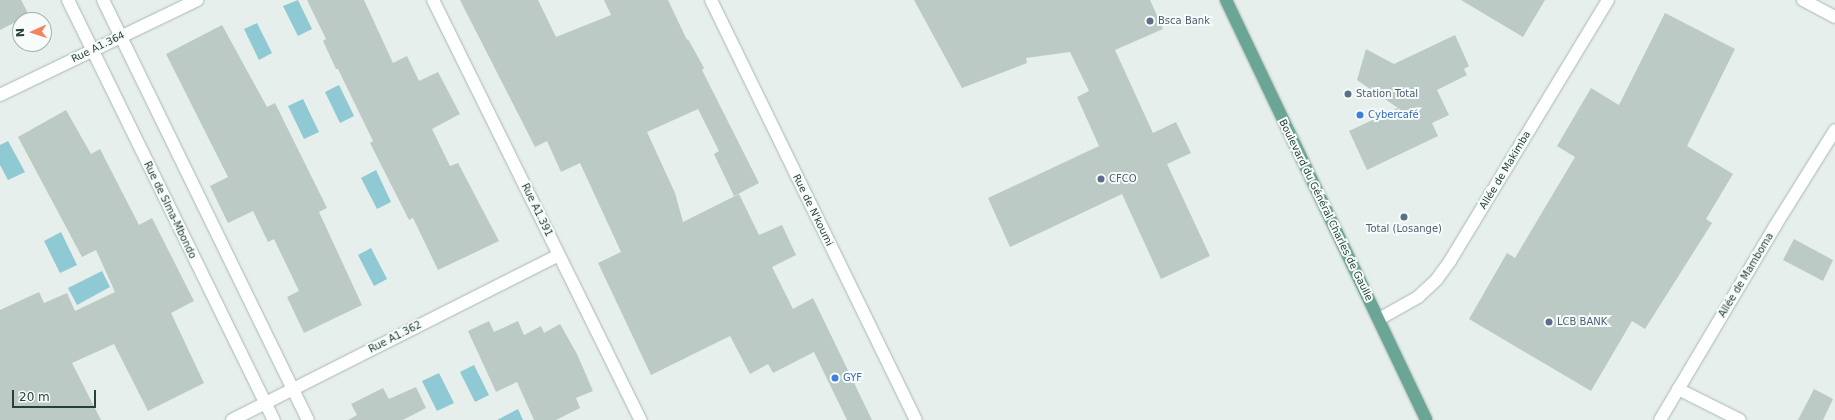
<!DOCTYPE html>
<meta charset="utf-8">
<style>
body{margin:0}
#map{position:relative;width:1835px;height:420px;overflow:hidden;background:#e6efeb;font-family:"DejaVu Sans",sans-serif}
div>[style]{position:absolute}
.water>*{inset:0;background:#8ec9d4}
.building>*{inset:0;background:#bbcac4}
.roads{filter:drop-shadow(0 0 1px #a8b8b2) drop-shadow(0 0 1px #a8b8b2)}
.street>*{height:12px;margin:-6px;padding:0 6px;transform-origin:6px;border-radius:6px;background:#fff}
.primary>*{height:12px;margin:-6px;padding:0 6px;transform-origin:6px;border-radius:6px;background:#6aa596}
.dots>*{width:11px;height:11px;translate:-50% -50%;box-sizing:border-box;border:2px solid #f7fbf9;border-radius:50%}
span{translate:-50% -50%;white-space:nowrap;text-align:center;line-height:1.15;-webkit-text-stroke:4px #f7fbf9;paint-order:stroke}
.service-label{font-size:10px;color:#4e5e75}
.left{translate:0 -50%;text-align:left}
.street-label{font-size:10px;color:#24423a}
.shop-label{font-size:10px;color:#366cbe}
.north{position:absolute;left:12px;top:12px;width:40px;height:40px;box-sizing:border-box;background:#f7fbf9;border:1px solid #a3b1ad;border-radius:50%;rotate:267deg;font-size:11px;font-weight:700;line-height:16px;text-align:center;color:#24423a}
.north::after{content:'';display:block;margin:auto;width:14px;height:18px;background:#f4845f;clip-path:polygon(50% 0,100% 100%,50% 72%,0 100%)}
.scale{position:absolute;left:12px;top:390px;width:84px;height:18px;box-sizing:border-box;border:2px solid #24423a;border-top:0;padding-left:5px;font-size:12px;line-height:14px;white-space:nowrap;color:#24423a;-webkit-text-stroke:3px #f7fbf9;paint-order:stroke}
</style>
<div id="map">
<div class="water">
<i style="clip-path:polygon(298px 0,312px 29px,298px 36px,283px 6px)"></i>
<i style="clip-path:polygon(257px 23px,272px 53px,259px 60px,244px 29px)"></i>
<i style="clip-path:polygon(339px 85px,354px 116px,340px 123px,325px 92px)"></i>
<i style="clip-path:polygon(303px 99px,319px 132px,304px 139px,288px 106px)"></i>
<i style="clip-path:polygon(8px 141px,25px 172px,8px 180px,0 165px,0 145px)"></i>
<i style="clip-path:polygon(376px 170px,391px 202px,377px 209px,361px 178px)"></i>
<i style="clip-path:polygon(61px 232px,77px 265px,60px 273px,44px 241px)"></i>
<i style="clip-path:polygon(371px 248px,387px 279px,374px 286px,358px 255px)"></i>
<i style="clip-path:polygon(102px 271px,110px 287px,77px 305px,68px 288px)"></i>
<i style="clip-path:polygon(474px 365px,489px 395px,475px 402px,460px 372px)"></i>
<i style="clip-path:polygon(439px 373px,454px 403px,437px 411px,422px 381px)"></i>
<i style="clip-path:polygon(518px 409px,523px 420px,497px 420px)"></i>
</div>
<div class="building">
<i style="clip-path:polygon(0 0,21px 0,29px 15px,0 30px)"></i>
<i style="clip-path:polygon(307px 0,364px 0,393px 63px,407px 56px,419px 81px,438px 72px,460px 114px,432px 129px,450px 166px,458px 163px,499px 241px,438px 270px,413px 218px,409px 220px,370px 143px,373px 141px,338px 69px,336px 69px,323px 41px,326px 39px)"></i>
<i style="clip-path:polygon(460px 0,538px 0,556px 37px,611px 15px,604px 0,668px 0,687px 40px,688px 39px,704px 68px,702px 70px,759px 183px,734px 196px,714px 154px,719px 151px,698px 109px,647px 132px,675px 193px,683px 222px,739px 194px,759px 235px,782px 225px,796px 255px,772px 267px,793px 309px,813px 298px,872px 420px,847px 420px,814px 352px,773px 373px,768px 364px,750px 374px,730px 336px,651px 375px,598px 263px,621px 252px,580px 163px,561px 172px,547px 141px,535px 147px)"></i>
<i style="clip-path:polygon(914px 0,1150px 0,1163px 29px,1115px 50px,1153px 133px,1176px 122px,1191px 153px,1167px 164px,1210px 256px,1161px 279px,1122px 194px,1010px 247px,988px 198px,1099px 146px,1077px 97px,1089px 91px,1070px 52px,1026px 58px,1027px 63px,962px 88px)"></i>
<i style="clip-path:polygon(1461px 0,1545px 0,1523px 37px)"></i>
<i style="clip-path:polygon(1665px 13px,1735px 49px,1687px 146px,1733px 174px,1706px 219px,1712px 223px,1645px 329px,1632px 321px,1591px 391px,1469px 319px,1507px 253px,1515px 258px,1575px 157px,1557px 146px,1591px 88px,1619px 105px)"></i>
<i style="clip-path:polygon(222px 25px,267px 107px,275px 103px,327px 208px,319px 212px,362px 305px,304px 333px,287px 297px,299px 291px,274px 239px,268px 242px,253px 211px,228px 223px,210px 186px,228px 177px,166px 54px)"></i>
<i style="clip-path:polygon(1455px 35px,1469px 66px,1464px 69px,1467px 75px,1437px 90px,1449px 115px,1432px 123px,1438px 136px,1367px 170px,1349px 131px,1398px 108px,1357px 80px,1366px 49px,1394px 64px)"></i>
<i style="clip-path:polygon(66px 110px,91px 154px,100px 149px,139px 225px,152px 218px,194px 301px,171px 313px,204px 383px,148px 411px,114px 344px,72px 363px,101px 420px,0 420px,0 310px,39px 292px,44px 303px,67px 293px,75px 311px,115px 292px,96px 250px,82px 257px,18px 137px)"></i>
<i style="clip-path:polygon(1794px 239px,1833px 260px,1823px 281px,1783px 260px)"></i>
<i style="clip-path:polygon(489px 321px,494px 332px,518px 321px,524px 335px,541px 326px,544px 333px,560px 324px,577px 354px,593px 391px,576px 398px,580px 408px,556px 420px,534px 420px,517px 382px,496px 392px,468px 331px)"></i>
<i style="clip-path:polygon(416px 387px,426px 408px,403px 420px,348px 420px,357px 415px,351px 404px,383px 388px,389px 399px)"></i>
<i style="clip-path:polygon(1814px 389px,1833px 399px,1823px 420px,1798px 420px)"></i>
</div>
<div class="roads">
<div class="street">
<i style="left:68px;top:0;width:468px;rotate:63.9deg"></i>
<i style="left:103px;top:0;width:467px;rotate:64deg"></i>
<i style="left:433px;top:0;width:469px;rotate:63.7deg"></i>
<i style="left:711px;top:0;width:467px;rotate:64deg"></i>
<i style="left:1803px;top:0;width:36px;rotate:28deg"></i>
<i style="left:0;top:95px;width:219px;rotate:-25.7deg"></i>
<i style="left:1379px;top:319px;width:45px;rotate:-29.4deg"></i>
<i style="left:1418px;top:297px;width:26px;rotate:-43deg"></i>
<i style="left:1437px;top:279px;width:22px;rotate:-54deg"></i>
<i style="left:1450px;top:261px;width:305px;rotate:-58.8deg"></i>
<i style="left:1678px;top:389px;width:69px;rotate:26.6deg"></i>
<i style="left:232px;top:420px;width:366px;rotate:-26.8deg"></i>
<i style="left:1660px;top:420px;width:226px;rotate:-59.3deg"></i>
<i style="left:1775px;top:226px;width:113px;rotate:-58deg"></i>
</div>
<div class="primary">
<i style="left:1226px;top:0;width:465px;rotate:64.5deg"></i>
</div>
</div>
<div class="dots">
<i style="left:1150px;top:21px;background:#5c6f8a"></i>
<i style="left:1348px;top:94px;background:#5c6f8a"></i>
<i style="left:1360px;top:115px;background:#3f7fe0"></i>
<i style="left:1101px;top:179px;background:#5c6f8a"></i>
<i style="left:1404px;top:217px;background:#5c6f8a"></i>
<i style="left:1549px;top:322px;background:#5c6f8a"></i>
<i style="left:835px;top:378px;background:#3f7fe0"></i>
</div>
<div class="service-label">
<span class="left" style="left:1158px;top:21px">Bsca Bank</span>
<span class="left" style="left:1356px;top:94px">Station Total</span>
<span class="left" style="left:1109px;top:179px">CFCO</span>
<span style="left:1404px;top:229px">Total (Losange)</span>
<span class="left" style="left:1557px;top:322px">LCB BANK</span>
</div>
<div class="street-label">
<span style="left:98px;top:47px;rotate:-26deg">Rue A1.364</span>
<span style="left:1505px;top:170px;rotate:-59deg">Allée de Makimba</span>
<span style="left:170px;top:210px;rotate:64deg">Rue de SIma-Mbondo</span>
<span style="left:537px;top:210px;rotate:64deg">Rue A1.391</span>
<span style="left:813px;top:210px;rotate:64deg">Rue de N'koumi</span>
<span style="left:1326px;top:210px;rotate:64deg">Boulevard du Général Charles de Gaulle</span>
<span style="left:1746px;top:275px;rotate:-59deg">Allée de Mamboma</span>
<span style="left:395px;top:337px;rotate:-27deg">Rue A1.362</span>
</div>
<div class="shop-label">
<span class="left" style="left:1368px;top:115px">Cybercafé</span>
<span class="left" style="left:843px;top:378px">GYF</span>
</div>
<div class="north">N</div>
<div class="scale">20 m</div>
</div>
